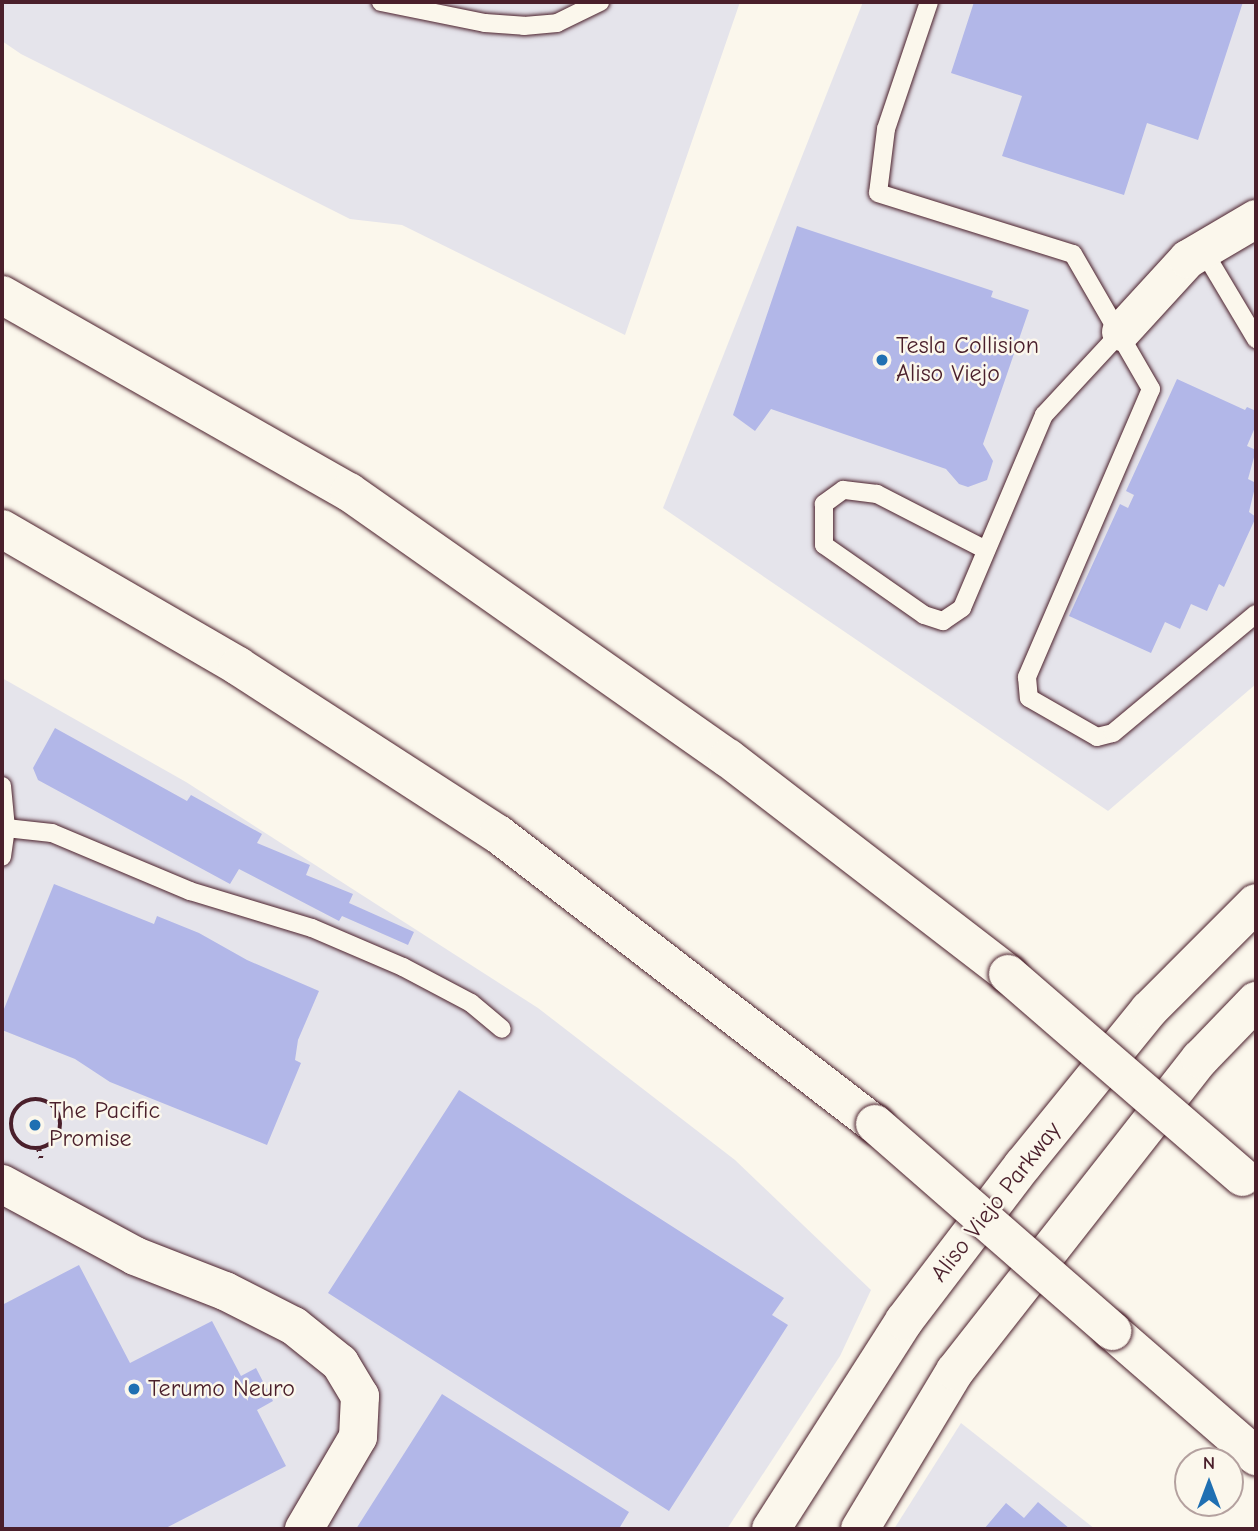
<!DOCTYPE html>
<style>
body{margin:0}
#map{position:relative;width:1258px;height:1531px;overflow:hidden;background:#fbf7ec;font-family:"Comic Neue",sans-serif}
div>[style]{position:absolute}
.built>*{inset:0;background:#e5e4eb}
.building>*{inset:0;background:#b2b7e8}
.path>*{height:4.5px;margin-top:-2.25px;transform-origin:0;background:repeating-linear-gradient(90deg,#4a1f2b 0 2px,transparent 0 7px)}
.path>.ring{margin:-2.25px;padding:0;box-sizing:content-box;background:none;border:4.5px solid #4a1f2b;border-radius:50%}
.roads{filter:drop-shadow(0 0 2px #4a1f2b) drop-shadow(0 0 2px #4a1f2b)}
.service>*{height:18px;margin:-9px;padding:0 9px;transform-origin:9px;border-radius:9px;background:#fbf7ec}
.tertiary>*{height:38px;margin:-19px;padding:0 19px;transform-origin:19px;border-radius:19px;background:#fbf7ec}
.secondary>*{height:38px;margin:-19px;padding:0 19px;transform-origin:19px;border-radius:19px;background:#fbf7ec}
.motorway>*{height:38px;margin:-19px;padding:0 19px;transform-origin:19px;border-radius:19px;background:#fbf7ec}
.bridges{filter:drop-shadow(0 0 2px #4a1f2b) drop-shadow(0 0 2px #4a1f2b)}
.motorway-bridge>*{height:38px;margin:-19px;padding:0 19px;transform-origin:19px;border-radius:19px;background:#fbf7ec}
.dots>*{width:19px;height:19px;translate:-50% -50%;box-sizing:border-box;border:4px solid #fbf7ec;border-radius:50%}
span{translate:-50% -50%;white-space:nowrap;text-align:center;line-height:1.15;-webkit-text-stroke:5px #fbf7ec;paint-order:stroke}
.poi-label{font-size:24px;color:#4a1f2b}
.left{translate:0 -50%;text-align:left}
.street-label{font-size:24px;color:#4a1f2b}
.frame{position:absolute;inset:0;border:4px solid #4a1f2b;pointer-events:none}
.north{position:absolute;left:1174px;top:1447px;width:70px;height:70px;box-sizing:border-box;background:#fbf7ec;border:2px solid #b4a19f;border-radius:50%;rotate:0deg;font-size:19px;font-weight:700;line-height:28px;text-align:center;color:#4a1f2b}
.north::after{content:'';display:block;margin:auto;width:24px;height:32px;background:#1f6fb2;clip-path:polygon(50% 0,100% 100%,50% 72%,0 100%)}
</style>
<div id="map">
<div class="built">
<i style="clip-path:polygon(2px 2px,740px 2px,625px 335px,402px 225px,350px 219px,21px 54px,2px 41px)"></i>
<i style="clip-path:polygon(863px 2px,1256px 2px,1256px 684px,1108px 811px,663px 508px)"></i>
<i style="clip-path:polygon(2px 678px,186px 782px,538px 1008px,735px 1160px,871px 1290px,840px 1356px,727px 1529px,2px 1529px)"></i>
<i style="clip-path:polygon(961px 1423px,1095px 1529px,894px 1529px)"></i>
</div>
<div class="building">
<i style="clip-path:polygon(974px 2px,1243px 2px,1198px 140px,1147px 123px,1124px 195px,1002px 156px,1022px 96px,951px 73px)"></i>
<i style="clip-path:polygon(797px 226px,993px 291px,991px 297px,1029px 310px,983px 444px,993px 461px,987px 480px,968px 487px,959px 484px,946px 469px,771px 409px,755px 431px,733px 415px)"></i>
<i style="clip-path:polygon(1177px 379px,1245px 410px,1247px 407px,1256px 411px,1256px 425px,1247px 446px,1256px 450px,1248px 479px,1256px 483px,1249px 512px,1256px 517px,1224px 587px,1219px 584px,1207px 611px,1191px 604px,1180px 629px,1165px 622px,1151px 653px,1069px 616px,1120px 504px,1128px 508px,1134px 495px,1126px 491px)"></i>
<i style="clip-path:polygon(55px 728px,187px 801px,191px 795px,262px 834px,257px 843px,310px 865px,306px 875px,353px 894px,349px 903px,414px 932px,408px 945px,342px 916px,339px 921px,239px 869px,230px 884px,38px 780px,33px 768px)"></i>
<i style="clip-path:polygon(54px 884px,154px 924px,157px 916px,199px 933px,247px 960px,319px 991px,298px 1040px,295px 1060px,301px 1063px,267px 1145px,110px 1082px,75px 1059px,2px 1030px,2px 1014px)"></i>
<i style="clip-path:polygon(459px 1090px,784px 1298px,772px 1315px,788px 1325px,669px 1511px,328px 1293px)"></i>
<i style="clip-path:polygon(79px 1265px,130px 1363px,212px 1321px,241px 1376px,256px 1368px,273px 1401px,257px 1410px,286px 1466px,164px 1529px,2px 1529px,2px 1305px)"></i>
<i style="clip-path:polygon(442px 1394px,629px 1512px,620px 1527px,623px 1529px,356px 1529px)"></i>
<i style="clip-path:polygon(1038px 1502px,1070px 1529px,984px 1529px,1006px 1503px,1024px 1518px)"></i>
</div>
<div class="path">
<i class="ring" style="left:11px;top:1099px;width:45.5px;height:45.5px"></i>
<i style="left:39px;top:1149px;width:11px;rotate:75deg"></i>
</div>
<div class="roads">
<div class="service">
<i style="left:381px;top:2px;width:106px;rotate:11.4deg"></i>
<i style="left:485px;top:23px;width:39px;rotate:4deg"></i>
<i style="left:524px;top:26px;width:33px;rotate:-5deg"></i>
<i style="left:557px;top:23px;width:48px;rotate:-26deg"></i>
<i style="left:929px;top:2px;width:134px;rotate:108.7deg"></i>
<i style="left:886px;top:129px;width:64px;rotate:97.1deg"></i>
<i style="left:878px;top:193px;width:204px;rotate:17.4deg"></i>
<i style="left:1073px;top:254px;width:156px;rotate:60deg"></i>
<i style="left:1151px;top:389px;width:314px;rotate:113.3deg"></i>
<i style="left:1027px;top:677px;width:21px;rotate:85deg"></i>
<i style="left:1029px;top:698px;width:78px;rotate:29.8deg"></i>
<i style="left:1097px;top:737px;width:16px;rotate:-14deg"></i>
<i style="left:1113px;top:733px;width:186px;rotate:-39.8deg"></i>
<i style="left:1203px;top:250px;width:104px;rotate:59.2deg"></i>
<i style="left:986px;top:550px;width:123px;rotate:-152.8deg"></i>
<i style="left:877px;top:494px;width:34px;rotate:-173deg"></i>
<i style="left:843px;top:490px;width:24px;rotate:144deg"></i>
<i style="left:824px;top:504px;width:41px;rotate:90deg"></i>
<i style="left:824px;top:545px;width:122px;rotate:35deg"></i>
<i style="left:924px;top:615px;width:20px;rotate:18deg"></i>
<i style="left:943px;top:621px;width:23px;rotate:-34deg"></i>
<i style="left:962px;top:608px;width:210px;rotate:-67deg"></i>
<i style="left:1044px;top:415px;width:113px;rotate:-47.1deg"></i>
<i style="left:2px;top:786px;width:42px;rotate:84.6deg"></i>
<i style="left:6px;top:828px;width:29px;rotate:98deg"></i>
<i style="left:6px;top:828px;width:46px;rotate:6.2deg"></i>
<i style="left:52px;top:833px;width:150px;rotate:22.8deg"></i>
<i style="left:190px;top:891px;width:127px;rotate:16.9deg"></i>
<i style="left:312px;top:928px;width:99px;rotate:23.2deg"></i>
<i style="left:403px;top:967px;width:77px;rotate:27.9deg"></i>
<i style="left:471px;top:1003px;width:40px;rotate:40deg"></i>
</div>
<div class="tertiary">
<i style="left:1121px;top:332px;width:99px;rotate:-47.5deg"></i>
<i style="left:1188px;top:259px;width:79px;rotate:-30.5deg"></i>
<i style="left:2px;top:1184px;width:151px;rotate:28.4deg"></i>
<i style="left:135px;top:1256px;width:97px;rotate:21.3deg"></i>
<i style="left:225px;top:1291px;width:77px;rotate:26.9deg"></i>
<i style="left:294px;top:1326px;width:59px;rotate:38.8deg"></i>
<i style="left:340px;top:1363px;width:39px;rotate:59deg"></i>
<i style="left:360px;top:1396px;width:41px;rotate:92.8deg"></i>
<i style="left:358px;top:1437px;width:107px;rotate:120.4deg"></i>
</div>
<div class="secondary">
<i style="left:771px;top:1529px;width:247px;rotate:-57.4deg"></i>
<i style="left:904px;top:1321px;width:196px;rotate:-52.7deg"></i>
<i style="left:1023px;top:1165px;width:200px;rotate:-50.9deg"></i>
<i style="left:1149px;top:1010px;width:151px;rotate:-45deg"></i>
<i style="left:860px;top:1529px;width:184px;rotate:-59deg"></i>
<i style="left:955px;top:1371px;width:397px;rotate:-51.9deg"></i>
<i style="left:1200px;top:1059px;width:81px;rotate:-46deg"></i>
</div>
<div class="motorway">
<i style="left:2px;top:295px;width:399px;rotate:29.6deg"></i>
<i style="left:349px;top:492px;width:463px;rotate:35.1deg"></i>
<i style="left:728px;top:758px;width:354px;rotate:37.6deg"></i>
<i style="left:2px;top:529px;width:273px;rotate:30.1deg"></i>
<i style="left:238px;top:666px;width:310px;rotate:32.9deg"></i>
<i style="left:498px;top:834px;width:476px;rotate:37.6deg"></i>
<i style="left:1112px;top:1331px;width:191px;rotate:41deg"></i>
</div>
</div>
<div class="bridges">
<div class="motorway-bridge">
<i style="left:1008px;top:974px;width:310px;rotate:40.9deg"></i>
<i style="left:875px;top:1124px;width:315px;rotate:41.1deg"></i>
</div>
</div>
<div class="dots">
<i style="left:882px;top:360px;background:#1f6fb2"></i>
<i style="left:35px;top:1125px;background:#1f6fb2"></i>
<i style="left:134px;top:1389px;background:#1f6fb2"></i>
</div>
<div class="poi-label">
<span class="left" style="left:896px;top:360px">Tesla Collision<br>Aliso Viejo</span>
<span class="left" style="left:49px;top:1125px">The Pacific<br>Promise</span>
<span class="left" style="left:148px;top:1389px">Terumo Neuro</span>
</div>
<div class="street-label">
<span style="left:996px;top:1202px;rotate:-52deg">Aliso Viejo Parkway</span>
</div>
<div class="frame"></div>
<div class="north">N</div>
</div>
